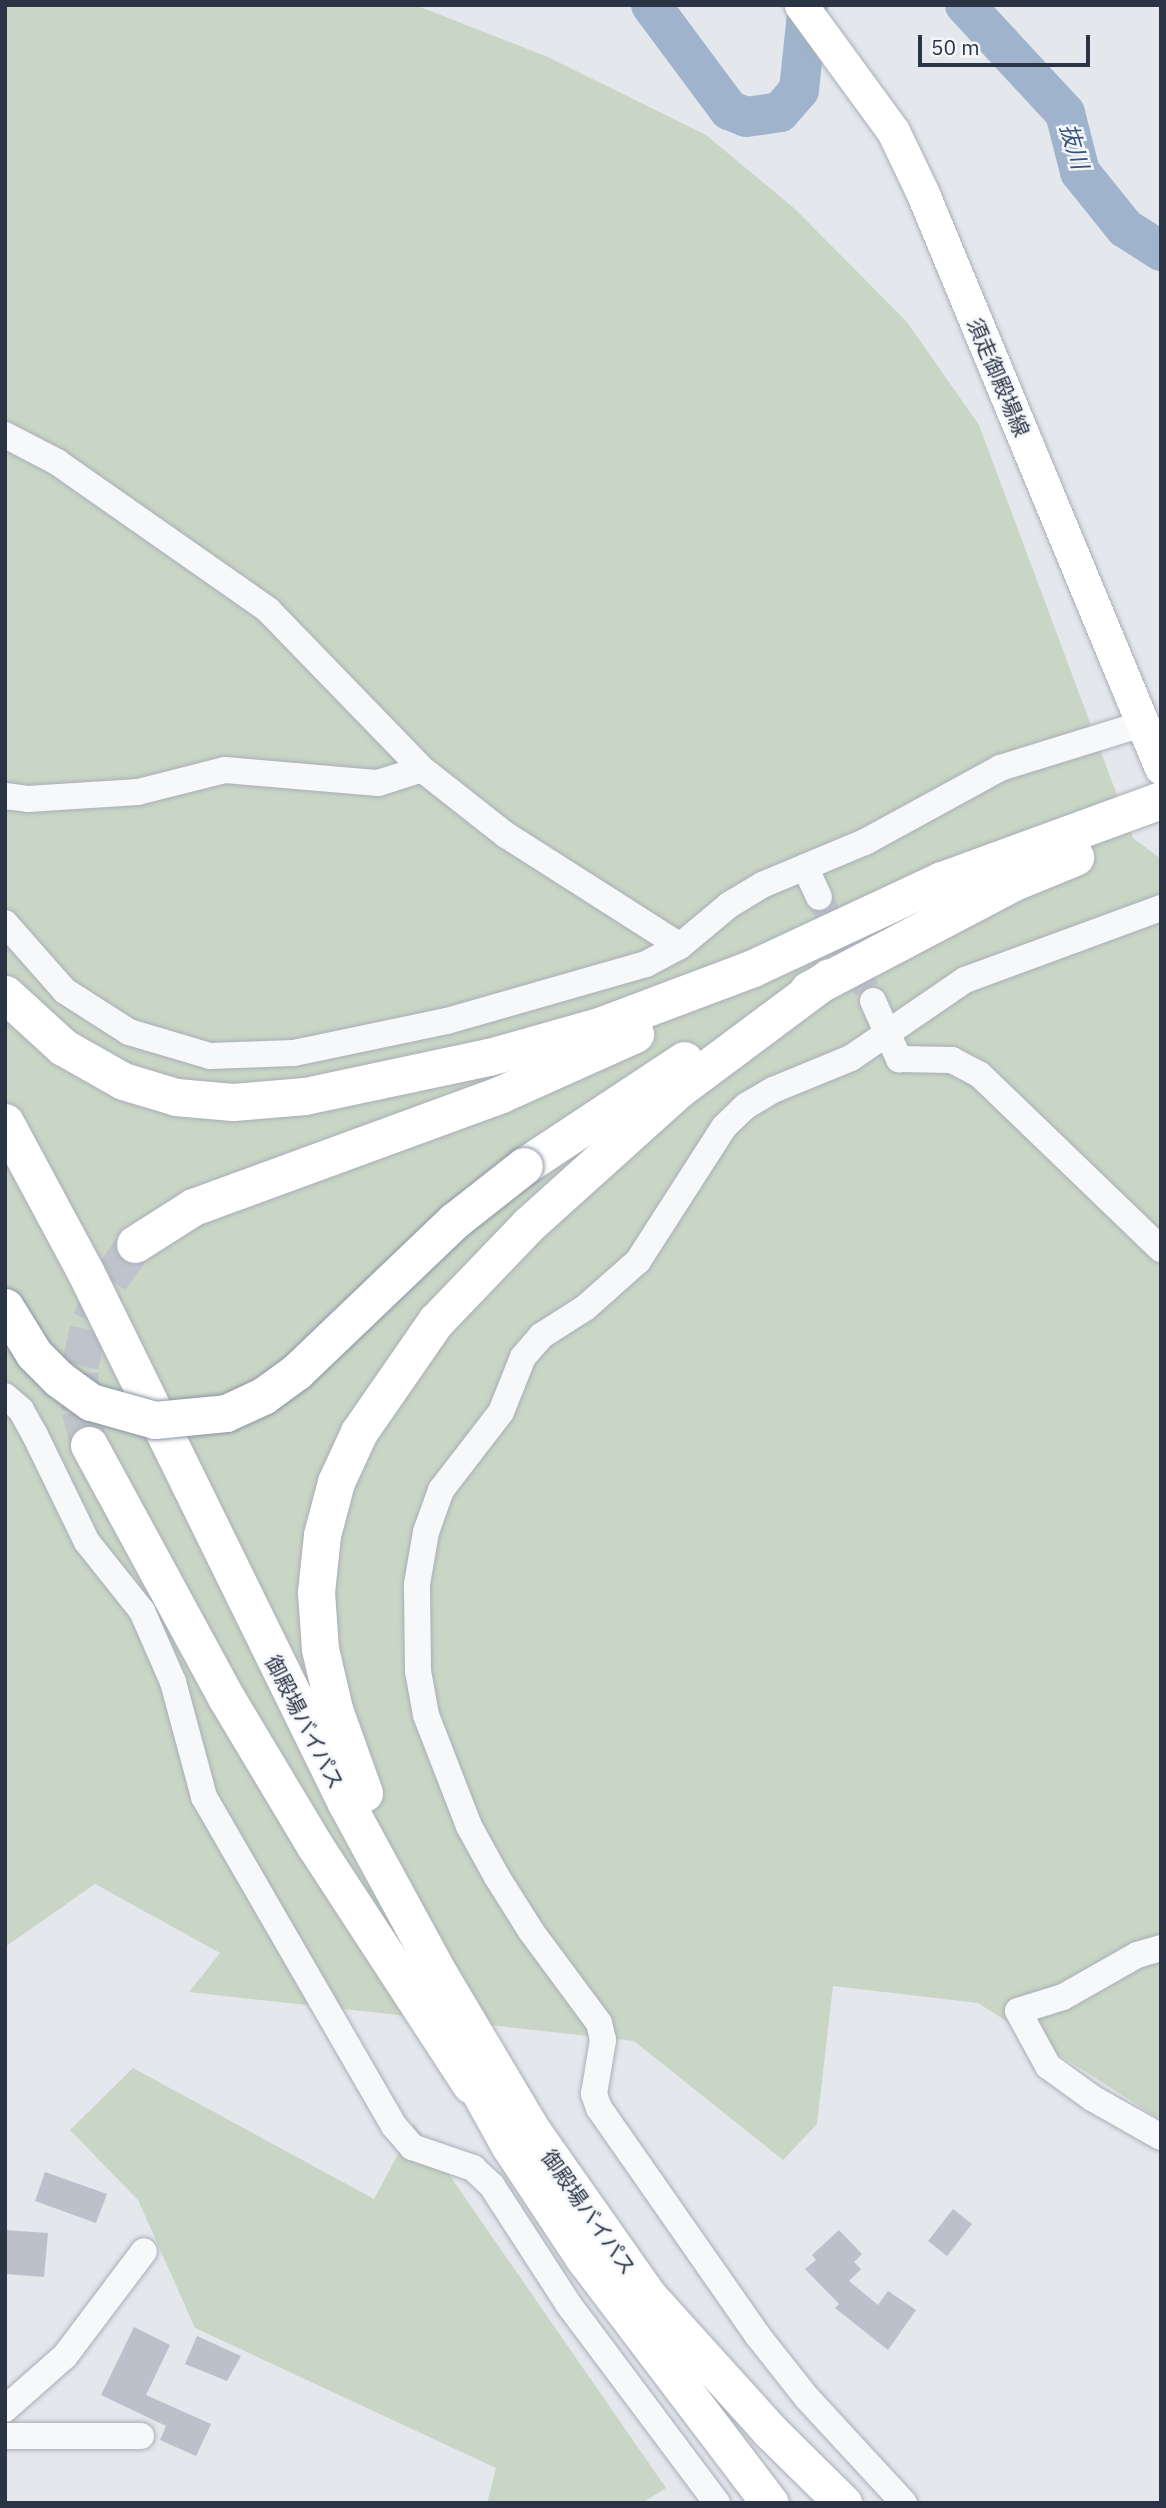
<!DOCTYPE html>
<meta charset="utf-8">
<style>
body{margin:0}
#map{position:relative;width:1166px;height:2508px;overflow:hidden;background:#e4e7ec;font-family:"IBM Plex Sans","Noto Sans JP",sans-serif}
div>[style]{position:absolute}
.green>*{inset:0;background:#c9d6c5}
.river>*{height:40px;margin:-20px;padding:0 20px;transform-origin:20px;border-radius:20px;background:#9fb4cc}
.building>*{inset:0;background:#bbc0ca}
.minor-tunnel>*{height:26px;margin-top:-13px;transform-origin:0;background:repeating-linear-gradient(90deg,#bfc3cb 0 26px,transparent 0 39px)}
.highway-tunnel>*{height:37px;margin-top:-18.5px;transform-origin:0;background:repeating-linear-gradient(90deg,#bfc3cb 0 37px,transparent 0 55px)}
.roads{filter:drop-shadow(0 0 2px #a9aeb7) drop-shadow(0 0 2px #a9aeb7)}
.minor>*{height:26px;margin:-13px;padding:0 13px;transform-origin:13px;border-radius:13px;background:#f7f8fa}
.major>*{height:33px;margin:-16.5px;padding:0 16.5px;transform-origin:16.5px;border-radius:16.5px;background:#fff}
.highway>*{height:37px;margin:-18.5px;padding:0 18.5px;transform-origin:18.5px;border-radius:18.5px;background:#fff}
.bridges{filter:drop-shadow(0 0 2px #8b94a3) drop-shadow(0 0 2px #8b94a3)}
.highway-bridge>*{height:37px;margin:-18.5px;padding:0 18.5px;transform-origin:18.5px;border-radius:18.5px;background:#fff}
span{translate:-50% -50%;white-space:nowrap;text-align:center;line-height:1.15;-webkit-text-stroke:5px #f4f6f9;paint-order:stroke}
.street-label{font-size:21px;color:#2b3445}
.water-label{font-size:23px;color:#34527a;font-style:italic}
.frame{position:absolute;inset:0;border:7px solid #2b3445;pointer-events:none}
.scale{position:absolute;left:918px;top:35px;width:172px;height:32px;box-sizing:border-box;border:4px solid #2b3445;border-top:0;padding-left:9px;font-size:21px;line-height:24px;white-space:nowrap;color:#2b3445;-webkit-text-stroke:5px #f4f6f9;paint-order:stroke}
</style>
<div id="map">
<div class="green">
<i style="clip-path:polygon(5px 5px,415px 5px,548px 57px,706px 135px,795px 209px,907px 322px,979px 425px,1133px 838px,1161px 859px,1161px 2120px,978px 2003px,833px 1986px,817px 2124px,783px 2160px,634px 2041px,189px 1992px,220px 1953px,95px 1884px,5px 1947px)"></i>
<i style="clip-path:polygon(133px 2068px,374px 2199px,414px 2124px,666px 2488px,642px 2503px,487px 2503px,496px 2468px,195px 2328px,138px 2200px,70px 2130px)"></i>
</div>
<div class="river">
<i style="left:651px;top:5px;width:131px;rotate:53.4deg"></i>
<i style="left:729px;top:110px;width:18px;rotate:22deg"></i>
<i style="left:746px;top:117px;width:34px;rotate:-8deg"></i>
<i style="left:780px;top:112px;width:29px;rotate:-49deg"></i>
<i style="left:799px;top:90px;width:85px;rotate:-84deg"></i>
<i style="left:965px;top:5px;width:147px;rotate:47.2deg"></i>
<i style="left:1065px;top:113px;width:61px;rotate:75.7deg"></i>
<i style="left:1080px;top:172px;width:72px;rotate:51.2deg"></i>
<i style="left:1125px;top:228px;width:43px;rotate:32.6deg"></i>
</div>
<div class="building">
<i style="clip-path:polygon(45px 2172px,107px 2194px,96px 2223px,35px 2201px)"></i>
<i style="clip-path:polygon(953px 2209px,972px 2224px,947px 2256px,928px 2241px)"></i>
<i style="clip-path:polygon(5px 2230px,48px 2233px,44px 2277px,5px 2274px)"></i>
<i style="clip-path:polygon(839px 2230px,862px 2254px,854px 2262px,861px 2269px,849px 2281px,878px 2305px,888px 2291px,916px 2310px,888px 2350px,835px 2308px,839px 2304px,805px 2269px,816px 2260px,812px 2255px)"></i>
<i style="clip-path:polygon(134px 2327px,170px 2345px,146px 2395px,211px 2424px,196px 2456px,160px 2440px,166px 2426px,101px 2395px)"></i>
<i style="clip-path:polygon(197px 2336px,241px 2356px,227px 2381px,185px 2364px)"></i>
</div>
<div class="minor-tunnel">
<i style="left:819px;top:897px;width:117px;rotate:62.6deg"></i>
</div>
<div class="highway-tunnel">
<i style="left:89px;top:1445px;width:36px;rotate:-104deg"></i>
<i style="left:80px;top:1410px;width:45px;rotate:-90deg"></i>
<i style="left:80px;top:1365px;width:45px;rotate:-77.2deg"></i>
<i style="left:90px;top:1321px;width:47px;rotate:-64.5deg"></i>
<i style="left:110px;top:1279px;width:43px;rotate:-54.5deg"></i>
</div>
<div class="roads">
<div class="minor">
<i style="left:5px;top:435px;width:59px;rotate:27.4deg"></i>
<i style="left:57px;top:462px;width:258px;rotate:35deg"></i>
<i style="left:268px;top:610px;width:221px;rotate:45.9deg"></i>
<i style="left:422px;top:769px;width:107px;rotate:38.2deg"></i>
<i style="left:506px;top:835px;width:206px;rotate:32.5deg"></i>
<i style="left:5px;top:796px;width:23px;rotate:7deg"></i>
<i style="left:28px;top:799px;width:110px;rotate:-3.6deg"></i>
<i style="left:138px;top:792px;width:90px;rotate:-14.2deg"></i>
<i style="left:225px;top:770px;width:154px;rotate:4.9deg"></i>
<i style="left:378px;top:783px;width:46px;rotate:-17.7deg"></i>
<i style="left:805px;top:867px;width:33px;rotate:65deg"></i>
<i style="left:5px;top:923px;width:91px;rotate:48.6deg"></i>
<i style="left:65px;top:991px;width:76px;rotate:32.6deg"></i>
<i style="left:129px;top:1032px;width:84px;rotate:16.5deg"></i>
<i style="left:210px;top:1056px;width:84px;rotate:-2deg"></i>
<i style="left:294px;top:1053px;width:156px;rotate:-11.8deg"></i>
<i style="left:447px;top:1021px;width:207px;rotate:-16deg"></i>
<i style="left:646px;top:964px;width:38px;rotate:-28deg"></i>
<i style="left:680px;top:946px;width:64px;rotate:-39.9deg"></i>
<i style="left:729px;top:905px;width:39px;rotate:-31deg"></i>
<i style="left:762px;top:885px;width:112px;rotate:-22.7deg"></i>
<i style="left:865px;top:842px;width:154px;rotate:-28.7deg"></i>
<i style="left:1000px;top:768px;width:149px;rotate:-17.2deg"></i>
<i style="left:873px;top:1001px;width:64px;rotate:65.9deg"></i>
<i style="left:899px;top:1059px;width:53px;rotate:1.1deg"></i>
<i style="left:952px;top:1060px;width:32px;rotate:28deg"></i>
<i style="left:980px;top:1075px;width:251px;rotate:43.9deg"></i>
<i style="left:5px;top:1396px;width:21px;rotate:41deg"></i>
<i style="left:21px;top:1410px;width:26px;rotate:61deg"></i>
<i style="left:34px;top:1433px;width:121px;rotate:64.1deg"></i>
<i style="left:87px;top:1542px;width:88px;rotate:51.4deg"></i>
<i style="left:142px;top:1611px;width:77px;rotate:66.4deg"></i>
<i style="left:173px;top:1682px;width:119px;rotate:74.9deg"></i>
<i style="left:204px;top:1797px;width:380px;rotate:60deg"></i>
<i style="left:394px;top:2126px;width:28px;rotate:49deg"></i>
<i style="left:412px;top:2147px;width:65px;rotate:19deg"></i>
<i style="left:473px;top:2168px;width:26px;rotate:43deg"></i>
<i style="left:492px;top:2186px;width:142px;rotate:57.1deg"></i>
<i style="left:569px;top:2305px;width:247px;rotate:53.2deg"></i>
<i style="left:1161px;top:1948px;width:25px;rotate:164deg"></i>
<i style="left:1137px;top:1955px;width:85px;rotate:150.4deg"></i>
<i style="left:1063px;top:1997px;width:47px;rotate:162.7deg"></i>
<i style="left:1018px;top:2011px;width:63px;rotate:61.4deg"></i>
<i style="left:1048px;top:2066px;width:54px;rotate:36deg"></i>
<i style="left:1092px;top:2098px;width:79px;rotate:29.5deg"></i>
<i style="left:5px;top:2409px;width:80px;rotate:-41.5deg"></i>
<i style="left:65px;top:2356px;width:131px;rotate:-53deg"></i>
<i style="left:5px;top:2436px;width:136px"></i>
<i style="left:904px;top:2503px;width:143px;rotate:-132.7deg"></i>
<i style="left:807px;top:2398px;width:79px;rotate:-128.3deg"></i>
<i style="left:758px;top:2336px;width:278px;rotate:-124.9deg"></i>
<i style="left:599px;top:2108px;width:15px;rotate:-110deg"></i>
<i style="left:594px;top:2094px;width:55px;rotate:-80.5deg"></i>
<i style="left:603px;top:2040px;width:17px;rotate:-103deg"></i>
<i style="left:599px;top:2023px;width:114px;rotate:-126.5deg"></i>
<i style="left:531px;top:1931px;width:64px;rotate:-122.2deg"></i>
<i style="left:497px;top:1877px;width:58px;rotate:-118.8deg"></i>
<i style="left:469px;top:1826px;width:119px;rotate:-111.2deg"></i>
<i style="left:426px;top:1715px;width:45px;rotate:-100.3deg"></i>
<i style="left:418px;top:1671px;width:87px;rotate:-90.7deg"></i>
<i style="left:417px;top:1584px;width:53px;rotate:-80.2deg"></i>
<i style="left:426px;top:1532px;width:45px;rotate:-70.3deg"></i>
<i style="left:441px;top:1490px;width:98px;rotate:-52.4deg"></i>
<i style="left:501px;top:1412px;width:59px;rotate:-68.2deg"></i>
<i style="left:523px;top:1357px;width:28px;rotate:-49deg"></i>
<i style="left:541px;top:1336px;width:52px;rotate:-32.5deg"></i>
<i style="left:585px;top:1308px;width:71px;rotate:-41.6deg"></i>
<i style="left:638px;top:1261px;width:159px;rotate:-57.3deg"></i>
<i style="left:724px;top:1127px;width:30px;rotate:-44deg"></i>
<i style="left:746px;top:1106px;width:31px;rotate:-31deg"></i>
<i style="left:773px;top:1090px;width:84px;rotate:-22.3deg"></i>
<i style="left:851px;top:1058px;width:138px;rotate:-34.4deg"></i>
<i style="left:965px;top:980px;width:209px;rotate:-20.2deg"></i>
</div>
<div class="major">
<i style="left:801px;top:5px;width:156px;rotate:53.9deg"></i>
<i style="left:893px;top:131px;width:70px;rotate:64.5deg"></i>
<i style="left:923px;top:194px;width:621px;rotate:67.48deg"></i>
</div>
<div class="highway">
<i style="left:808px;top:990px;width:235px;rotate:-27.7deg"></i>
<i style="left:1016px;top:881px;width:64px;rotate:-22.1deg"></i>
<i style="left:5px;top:994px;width:79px;rotate:42.4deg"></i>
<i style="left:63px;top:1047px;width:69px;rotate:29.5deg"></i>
<i style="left:123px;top:1081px;width:55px;rotate:16.8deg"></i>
<i style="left:176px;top:1097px;width:57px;rotate:5deg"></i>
<i style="left:233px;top:1102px;width:72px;rotate:-4.8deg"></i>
<i style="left:305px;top:1096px;width:188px;rotate:-12deg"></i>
<i style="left:489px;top:1057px;width:114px;rotate:-15.7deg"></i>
<i style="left:599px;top:1026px;width:165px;rotate:-20.6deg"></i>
<i style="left:753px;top:968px;width:208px;rotate:-25deg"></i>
<i style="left:942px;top:880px;width:233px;rotate:-20.1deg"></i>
<i style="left:5px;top:1122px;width:169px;rotate:61.8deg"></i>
<i style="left:85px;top:1271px;width:593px;rotate:63.87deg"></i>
<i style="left:346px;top:1803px;width:195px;rotate:61.5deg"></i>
<i style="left:439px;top:1974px;width:184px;rotate:59.3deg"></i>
<i style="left:533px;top:2132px;width:202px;rotate:54.9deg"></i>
<i style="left:649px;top:2297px;width:181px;rotate:47.9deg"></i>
<i style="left:770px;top:2431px;width:103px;rotate:44.6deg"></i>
<i style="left:524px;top:1166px;width:192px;rotate:-33.5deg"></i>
<i style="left:135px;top:1244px;width:69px;rotate:-32.5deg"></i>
<i style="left:193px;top:1207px;width:328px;rotate:-20.1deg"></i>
<i style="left:501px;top:1094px;width:147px;rotate:-24.1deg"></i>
<i style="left:89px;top:1445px;width:289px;rotate:61.5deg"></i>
<i style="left:227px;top:1699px;width:171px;rotate:59.1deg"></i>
<i style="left:315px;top:1846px;width:285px;rotate:56.9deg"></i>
<i style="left:364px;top:1793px;width:89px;rotate:-109.7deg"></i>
<i style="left:334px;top:1709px;width:62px;rotate:-103.1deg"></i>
<i style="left:320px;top:1649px;width:57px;rotate:-94deg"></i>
<i style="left:316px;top:1592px;width:57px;rotate:-84deg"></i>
<i style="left:322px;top:1535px;width:55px;rotate:-75.2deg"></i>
<i style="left:336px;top:1482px;width:55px;rotate:-65.3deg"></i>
<i style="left:359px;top:1432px;width:135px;rotate:-55.3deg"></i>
<i style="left:436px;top:1321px;width:134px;rotate:-46.2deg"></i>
<i style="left:529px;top:1224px;width:202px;rotate:-42deg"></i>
<i style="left:679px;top:1089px;width:187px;rotate:-36.7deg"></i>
<i style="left:463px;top:2062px;width:95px;rotate:61deg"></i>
<i style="left:509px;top:2145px;width:134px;rotate:56.5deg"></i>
<i style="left:583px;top:2257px;width:309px;rotate:52.8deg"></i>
</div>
</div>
<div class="bridges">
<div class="highway-bridge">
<i style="left:5px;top:1307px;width:55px;rotate:58.3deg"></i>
<i style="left:34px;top:1354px;width:35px;rotate:45deg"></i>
<i style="left:59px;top:1379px;width:39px;rotate:36deg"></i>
<i style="left:91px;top:1402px;width:66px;rotate:15.7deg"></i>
<i style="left:155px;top:1420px;width:71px;rotate:-5.6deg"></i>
<i style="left:226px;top:1413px;width:41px;rotate:-24.7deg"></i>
<i style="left:263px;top:1396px;width:41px;rotate:-36deg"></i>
<i style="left:296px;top:1372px;width:219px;rotate:-43.7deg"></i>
<i style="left:454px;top:1221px;width:89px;rotate:-38.2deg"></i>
</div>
</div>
<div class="street-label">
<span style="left:999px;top:377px;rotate:67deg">須走御殿場線</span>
<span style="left:305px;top:1722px;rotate:63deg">御殿場バイパス</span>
<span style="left:589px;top:2212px;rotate:55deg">御殿場バイパス</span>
</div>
<div class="water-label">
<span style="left:1075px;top:146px;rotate:73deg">抜川</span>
</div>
<div class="frame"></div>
<div class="scale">50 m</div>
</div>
